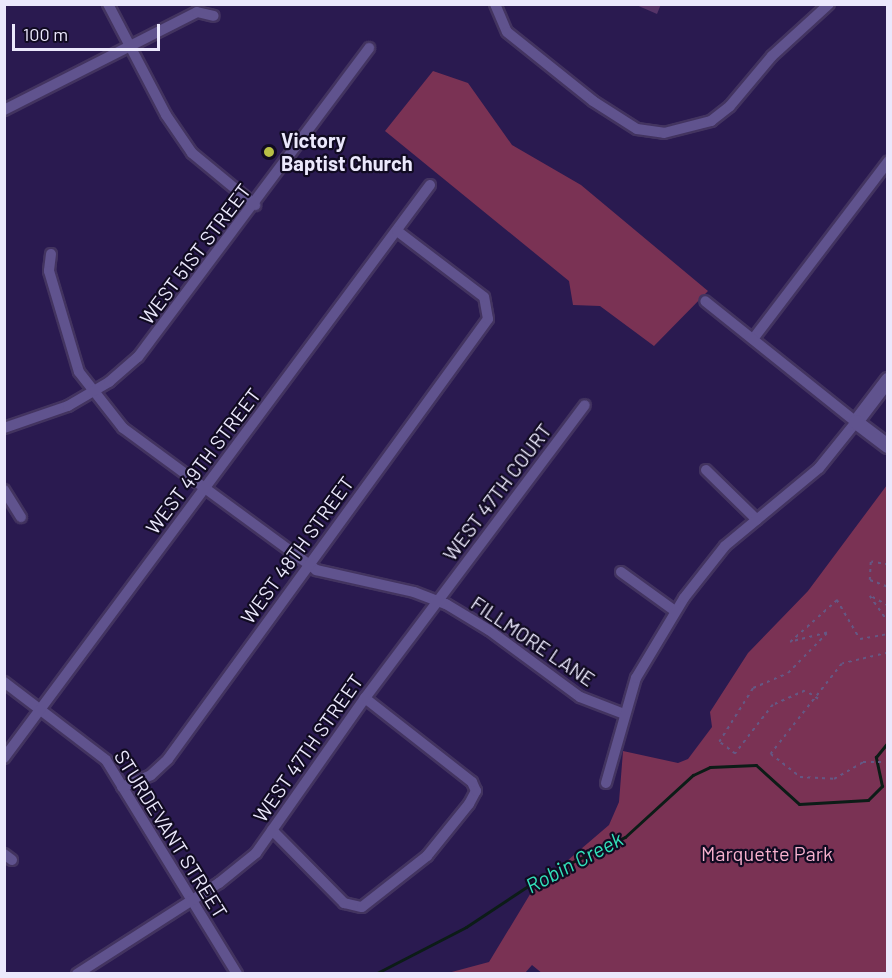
<!DOCTYPE html>
<style>
body{margin:0}
#map{position:relative;width:892px;height:978px;overflow:hidden;background:#2a1a50;font-family:Barlow,sans-serif}
div>[style]{position:absolute}
.green>*{inset:0;background:#7a3254}
.stream>*{height:3px;margin:-1.5px;padding:0 1.5px;transform-origin:1.5px;border-radius:1.5px;background:#0c1c17}
.building>*{inset:0;background:#563468}
.path>*{height:1.5px;margin-top:-0.75px;transform-origin:0;background:repeating-linear-gradient(90deg,#645884 0 3px,transparent 0 7.5px)}
.roads{filter:drop-shadow(2px 0 #433460) drop-shadow(-2px 0 #433460) drop-shadow(0 2px #433460) drop-shadow(0 -2px #433460)}
.minor>*{height:10px;margin:-5px;padding:0 5px;transform-origin:5px;border-radius:5px;background:#60538e}
.tertiary>*{height:14px;margin:-7px;padding:0 7px;transform-origin:7px;border-radius:7px;background:#60538e}
.dots>*{width:16px;height:16px;translate:-50% -50%;box-sizing:border-box;border:3px solid #110b22;border-radius:50%}
span{translate:-50% -50%;white-space:nowrap;text-align:center;line-height:1.15;-webkit-text-stroke:4.5px #110b22;paint-order:stroke}
.poi-label{font-size:20px;color:#ebe8fc;font-weight:700}
.left{translate:0 -50%;text-align:left}
.street-label{font-size:20px;color:#ebe8fc}
.park-label{font-size:20px;color:#f7b1ce}
.water-label{font-size:21px;color:#32e2ba;font-style:italic}
.frame{position:absolute;inset:0;border:6px solid #ebe8fc;pointer-events:none}
.scale{position:absolute;left:12px;top:24px;width:148px;height:27px;box-sizing:border-box;border:3px solid #ebe8fc;border-top:0;padding-left:8px;font-size:18px;line-height:21px;white-space:nowrap;color:#ebe8fc;-webkit-text-stroke:4px #110b22;paint-order:stroke}
</style>
<div id="map">
<div class="green">
<i style="clip-path:polygon(433px 71px,468px 83px,512px 145px,581px 185px,708px 291px,654px 346px,600px 306px,573px 305px,569px 281px,385px 131px)"></i>
<i style="clip-path:polygon(887px 485px,887px 973px,543px 974px,532px 965px,525px 973px,448px 973px,489px 962px,532px 891px,609px 825px,619px 802px,623px 751px,678px 763px,688px 759px,712px 727px,710px 712px,748px 653px,808px 591px)"></i>
</div>
<div class="stream">
<i style="left:375px;top:974px;width:102px;rotate:-27.3deg"></i>
<i style="left:466px;top:927px;width:92px;rotate:-33.5deg"></i>
<i style="left:543px;top:876px;width:91px;rotate:-25.4deg"></i>
<i style="left:625px;top:837px;width:92px;rotate:-42.4deg"></i>
<i style="left:693px;top:775px;width:19px;rotate:-25deg"></i>
<i style="left:710px;top:767px;width:46px;rotate:-2.5deg"></i>
<i style="left:756px;top:765px;width:58px;rotate:42.2deg"></i>
<i style="left:799px;top:804px;width:69px;rotate:-3.3deg"></i>
<i style="left:868px;top:800px;width:20px;rotate:-45deg"></i>
<i style="left:882px;top:786px;width:30px;rotate:-102deg"></i>
<i style="left:876px;top:757px;width:19px;rotate:-51deg"></i>
</div>
<div class="building">
<i style="clip-path:polygon(634px 4px,661px 4px,657px 14px)"></i>
</div>
<div class="path">
<i style="left:888px;top:565px;width:17px;rotate:-170deg"></i>
<i style="left:871px;top:562px;width:18px;rotate:93deg"></i>
<i style="left:870px;top:580px;width:19px;rotate:21deg"></i>
<i style="left:888px;top:606px;width:21px;rotate:-151deg"></i>
<i style="left:870px;top:596px;width:32px;rotate:55deg"></i>
<i style="left:888px;top:653px;width:47px;rotate:166.6deg"></i>
<i style="left:842px;top:664px;width:115px;rotate:128.3deg"></i>
<i style="left:771px;top:754px;width:37px;rotate:38deg"></i>
<i style="left:800px;top:777px;width:34px;rotate:3deg"></i>
<i style="left:834px;top:779px;width:34px;rotate:-30deg"></i>
<i style="left:863px;top:762px;width:25px"></i>
<i style="left:818px;top:699px;width:15px;rotate:-148deg"></i>
<i style="left:805px;top:691px;width:35px;rotate:156deg"></i>
<i style="left:773px;top:705px;width:62px;rotate:127.8deg"></i>
<i style="left:735px;top:754px;width:20px;rotate:-143deg"></i>
<i style="left:719px;top:742px;width:64px;rotate:-57.8deg"></i>
<i style="left:753px;top:688px;width:38px;rotate:-23deg"></i>
<i style="left:788px;top:673px;width:56px;rotate:-45.7deg"></i>
<i style="left:827px;top:633px;width:38px;rotate:166deg"></i>
<i style="left:790px;top:642px;width:63px;rotate:-41.8deg"></i>
<i style="left:837px;top:600px;width:45px;rotate:59.5deg"></i>
<i style="left:860px;top:639px;width:28px;rotate:-10deg"></i>
</div>
<div class="roads">
<div class="minor">
<i style="left:108px;top:4px;width:125px;rotate:62.4deg"></i>
<i style="left:166px;top:115px;width:46px;rotate:55.6deg"></i>
<i style="left:192px;top:153px;width:82px;rotate:39.5deg"></i>
<i style="left:495px;top:4px;width:30px;rotate:67deg"></i>
<i style="left:507px;top:32px;width:110px;rotate:38.7deg"></i>
<i style="left:593px;top:101px;width:52px;rotate:32.5deg"></i>
<i style="left:637px;top:129px;width:27px;rotate:8deg"></i>
<i style="left:664px;top:133px;width:49px;rotate:-14.3deg"></i>
<i style="left:711px;top:121px;width:24px;rotate:-38deg"></i>
<i style="left:730px;top:106px;width:65px;rotate:-50deg"></i>
<i style="left:772px;top:56px;width:77px;rotate:-42.4deg"></i>
<i style="left:4px;top:110px;width:216px;rotate:-26.9deg"></i>
<i style="left:197px;top:12px;width:17px;rotate:13deg"></i>
<i style="left:51px;top:254px;width:17px;rotate:97deg"></i>
<i style="left:49px;top:271px;width:105px;rotate:73.5deg"></i>
<i style="left:79px;top:372px;width:71px;rotate:51.8deg"></i>
<i style="left:123px;top:428px;width:240px;rotate:36.3deg"></i>
<i style="left:316px;top:570px;width:100px;rotate:12.7deg"></i>
<i style="left:414px;top:592px;width:34px;rotate:21deg"></i>
<i style="left:446px;top:604px;width:50px;rotate:31.2deg"></i>
<i style="left:489px;top:630px;width:113px;rotate:36.4deg"></i>
<i style="left:580px;top:697px;width:47px;rotate:21.1deg"></i>
<i style="left:753px;top:339px;width:223px;rotate:-52.7deg"></i>
<i style="left:4px;top:428px;width:68px;rotate:-19deg"></i>
<i style="left:68px;top:406px;width:48px;rotate:-30.3deg"></i>
<i style="left:109px;top:382px;width:38px;rotate:-41deg"></i>
<i style="left:138px;top:357px;width:386px;rotate:-53.2deg"></i>
<i style="left:706px;top:470px;width:71px;rotate:44.4deg"></i>
<i style="left:4px;top:490px;width:32px;rotate:58deg"></i>
<i style="left:621px;top:572px;width:67px;rotate:35.8deg"></i>
<i style="left:4px;top:682px;width:128px;rotate:37.4deg"></i>
<i style="left:106px;top:760px;width:251px;rotate:58.5deg"></i>
<i style="left:4px;top:758px;width:714px;rotate:-53.37deg"></i>
<i style="left:606px;top:783px;width:109px;rotate:-74.1deg"></i>
<i style="left:636px;top:678px;width:93px;rotate:-59deg"></i>
<i style="left:684px;top:598px;width:66px;rotate:-51.7deg"></i>
<i style="left:725px;top:546px;width:122px;rotate:-39.7deg"></i>
<i style="left:819px;top:468px;width:59px;rotate:-51.2deg"></i>
<i style="left:856px;top:422px;width:193px;rotate:-141.3deg"></i>
<i style="left:122px;top:787px;width:31px;rotate:-22deg"></i>
<i style="left:151px;top:775px;width:23px;rotate:-43deg"></i>
<i style="left:168px;top:759px;width:544px;rotate:-53.97deg"></i>
<i style="left:488px;top:319px;width:22px;rotate:-100deg"></i>
<i style="left:484px;top:297px;width:109px;rotate:-142.8deg"></i>
<i style="left:272px;top:830px;width:103px;rotate:45.4deg"></i>
<i style="left:344px;top:903px;width:18px;rotate:13deg"></i>
<i style="left:362px;top:907px;width:83px;rotate:-38.1deg"></i>
<i style="left:427px;top:856px;width:67px;rotate:-51.1deg"></i>
<i style="left:469px;top:804px;width:15px;rotate:-62deg"></i>
<i style="left:476px;top:791px;width:10px;rotate:-114deg"></i>
<i style="left:472px;top:782px;width:136px;rotate:-141.9deg"></i>
<i style="left:4px;top:854px;width:10px;rotate:37deg"></i>
<i style="left:77px;top:974px;width:169px;rotate:-32.7deg"></i>
<i style="left:219px;top:883px;width:48px;rotate:-39deg"></i>
<i style="left:256px;top:853px;width:189px;rotate:-54.9deg"></i>
<i style="left:365px;top:698px;width:366px;rotate:-53.1deg"></i>
</div>
<div class="tertiary">
<i style="left:888px;top:380px;width:53px;rotate:127.3deg"></i>
<i style="left:856px;top:422px;width:40px;rotate:37deg"></i>
</div>
</div>
<div class="dots">
<i style="left:269px;top:152px;background:#b9c046"></i>
</div>
<div class="poi-label">
<span class="left" style="left:281px;top:152px">Victory<br>Baptist Church</span>
</div>
<div class="street-label">
<span style="left:195px;top:254px;rotate:-53deg">WEST 51ST STREET</span>
<span style="left:203px;top:461px;rotate:-53deg">WEST 49TH STREET</span>
<span style="left:497px;top:492px;rotate:-53deg">WEST 47TH COURT</span>
<span style="left:297px;top:550px;rotate:-54deg">WEST 48TH STREET</span>
<span style="left:533px;top:641px;rotate:34deg">FILLMORE LANE</span>
<span style="left:308px;top:748px;rotate:-55deg">WEST 47TH STREET</span>
<span style="left:171px;top:834px;rotate:58deg">STURDEVANT STREET</span>
</div>
<div class="park-label">
<span style="left:767px;top:853px">Marquette Park</span>
</div>
<div class="water-label">
<span style="left:574px;top:862px;rotate:-28deg">Robin Creek</span>
</div>
<div class="frame"></div>
<div class="scale">100 m</div>
</div>
